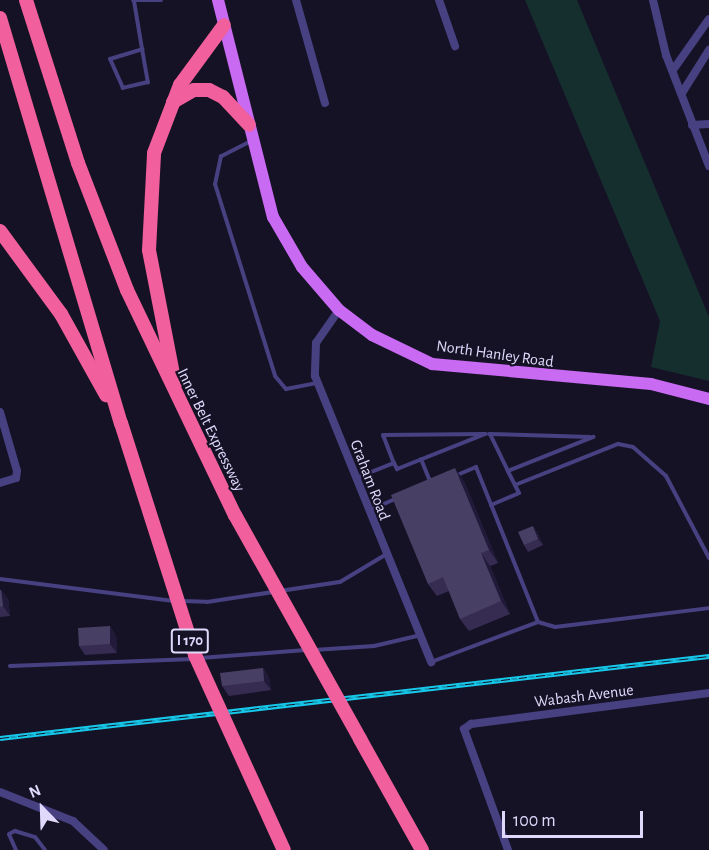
<!DOCTYPE html>
<style>
body{margin:0}
#map{position:relative;width:709px;height:850px;overflow:hidden;background:#161226;font-family:"Alegreya Sans",sans-serif}
div>[style]{position:absolute}
.green>*{inset:0;background:#152f2f}
.service>*{height:4px;margin:-2px;padding:0 2px;transform-origin:2px;border-radius:2px;background:#474181}
.minor>*{height:8px;margin:-4px;padding:0 4px;transform-origin:4px;border-radius:4px;background:#474181}
.primary>*{height:12px;margin:-6px;padding:0 6px;transform-origin:6px;border-radius:6px;background:#c86af2}
.motorway>*{height:14px;margin:-7px;padding:0 7px;transform-origin:7px;border-radius:7px;background:#f15f9c}
.rail>*{height:5px;margin-top:-2.5px;transform-origin:0;background:repeating-linear-gradient(90deg,#161226 0 9px,#16c9eb 0 18px);box-sizing:border-box;border-block:2px solid #16c9eb}
.motorway-bridge>*{height:14px;margin:-7px;padding:0 7px;transform-origin:7px;border-radius:7px;background:#f15f9c}
.wall>*{inset:0;background:#362c52}
.shaded-wall>*{inset:0;background:#211a39}
.building>*{inset:0;background:#483f64}
span{translate:-50% -50%;white-space:nowrap;text-align:center;line-height:1.15;-webkit-text-stroke:4.5px #161226;paint-order:stroke}
.shield-label span{padding:2px 4px;background:#161226;border:2px solid;border-radius:4px;-webkit-text-stroke-width:0}
.shield-label{font-size:15px;color:#e0d9fc;font-weight:700}
.street-label{font-size:16px;color:#e0d9fc}
.north{position:absolute;left:12px;top:778px;width:60px;height:60px;-webkit-text-stroke:4px #161226;paint-order:stroke;rotate:337deg;font-size:16px;font-weight:700;line-height:24px;text-align:center;color:#e0d9fc}
.north::after{content:'';display:block;margin:auto;width:21px;height:27px;background:#e0d9fc;clip-path:polygon(50% 0,100% 100%,50% 72%,0 100%)}
.scale{position:absolute;left:502px;top:811px;width:141px;height:27px;box-sizing:border-box;border:3px solid #e0d9fc;border-top:0;padding-left:8px;font-size:18px;line-height:21px;white-space:nowrap;color:#e0d9fc;-webkit-text-stroke:4px #161226;paint-order:stroke}
</style>
<div id="map">
<div class="green">
<i style="clip-path:polygon(525px 0,577px 0,709px 317px,709px 381px,651px 367px,660px 321px)"></i>
</div>
<div class="service">
<i style="left:133px;top:0;width:28px"></i>
<i style="left:134px;top:1px;width:49px;rotate:80.5deg"></i>
<i style="left:142px;top:49px;width:34px;rotate:80deg"></i>
<i style="left:148px;top:82px;width:26px;rotate:167deg"></i>
<i style="left:123px;top:88px;width:32px;rotate:-114deg"></i>
<i style="left:110px;top:59px;width:34px;rotate:-17deg"></i>
<i style="left:251px;top:141px;width:34px;rotate:153deg"></i>
<i style="left:221px;top:156px;width:29px;rotate:102deg"></i>
<i style="left:215px;top:184px;width:201px;rotate:72.6deg"></i>
<i style="left:275px;top:376px;width:17px;rotate:50deg"></i>
<i style="left:286px;top:389px;width:32px;rotate:-11deg"></i>
<i style="left:489px;top:434px;width:101px;rotate:1.7deg"></i>
<i style="left:490px;top:434px;width:41px;rotate:64.1deg"></i>
<i style="left:508px;top:471px;width:92px;rotate:-21.8deg"></i>
<i style="left:421px;top:459px;width:24px;rotate:68deg"></i>
<i style="left:356px;top:478px;width:41px;rotate:-21.5deg"></i>
<i style="left:394px;top:463px;width:7px;rotate:63deg"></i>
<i style="left:397px;top:469px;width:95px;rotate:-21.7deg"></i>
<i style="left:485px;top:434px;width:102px;rotate:179.4deg"></i>
<i style="left:383px;top:435px;width:30px;rotate:69deg"></i>
<i style="left:515px;top:485px;width:111px;rotate:-21.7deg"></i>
<i style="left:618px;top:444px;width:15px;rotate:11deg"></i>
<i style="left:633px;top:447px;width:44px;rotate:41.3deg"></i>
<i style="left:666px;top:476px;width:93px;rotate:62.3deg"></i>
<i style="left:491px;top:505px;width:30px;rotate:-23deg"></i>
<i style="left:519px;top:493px;width:25px;rotate:-117deg"></i>
<i style="left:368px;top:511px;width:32px;rotate:-24deg"></i>
<i style="left:0;top:579px;width:175px;rotate:7.2deg"></i>
<i style="left:182px;top:601px;width:25px;rotate:2deg"></i>
<i style="left:207px;top:602px;width:134px;rotate:-8.6deg"></i>
<i style="left:340px;top:582px;width:52px;rotate:-31deg"></i>
<i style="left:538px;top:622px;width:18px;rotate:16deg"></i>
<i style="left:555px;top:627px;width:155px;rotate:-7deg"></i>
<i style="left:314px;top:650px;width:60px;rotate:-3.8deg"></i>
<i style="left:374px;top:646px;width:44px;rotate:-13.1deg"></i>
<i style="left:200px;top:658px;width:106px;rotate:-4.3deg"></i>
<i style="left:431px;top:662px;width:114px;rotate:-20.5deg"></i>
<i style="left:538px;top:622px;width:167px;rotate:-111.8deg"></i>
<i style="left:476px;top:467px;width:23px;rotate:157deg"></i>
<i style="left:10px;top:666px;width:183px;rotate:-2.2deg"></i>
<i style="left:16px;top:850px;width:17px;rotate:-114deg"></i>
<i style="left:9px;top:834px;width:7px;rotate:-27deg"></i>
<i style="left:15px;top:831px;width:21px;rotate:17deg"></i>
<i style="left:35px;top:837px;width:16px;rotate:52deg"></i>
</div>
<div class="minor">
<i style="left:296px;top:0;width:107px;rotate:74.3deg"></i>
<i style="left:439px;top:0;width:49px;rotate:70.8deg"></i>
<i style="left:653px;top:0;width:57px;rotate:76.7deg"></i>
<i style="left:666px;top:55px;width:119px;rotate:68.8deg"></i>
<i style="left:673px;top:70px;width:62px;rotate:-54.8deg"></i>
<i style="left:682px;top:93px;width:51px;rotate:-57.9deg"></i>
<i style="left:692px;top:125px;width:17px;rotate:-3deg"></i>
<i style="left:339px;top:310px;width:40px;rotate:124.9deg"></i>
<i style="left:316px;top:343px;width:33px;rotate:92deg"></i>
<i style="left:315px;top:376px;width:309px;rotate:67.9deg"></i>
<i style="left:0;top:412px;width:61px;rotate:73.9deg"></i>
<i style="left:17px;top:471px;width:7px;rotate:98deg"></i>
<i style="left:16px;top:478px;width:17px;rotate:163deg"></i>
<i style="left:0;top:792px;width:79px;rotate:21.7deg"></i>
<i style="left:73px;top:821px;width:42px;rotate:43.1deg"></i>
<i style="left:508px;top:850px;width:129px;rotate:-110deg"></i>
<i style="left:464px;top:729px;width:9px;rotate:-36deg"></i>
<i style="left:471px;top:724px;width:240px;rotate:-7.4deg"></i>
</div>
<div class="primary">
<i style="left:218px;top:0;width:224px;rotate:75.8deg"></i>
<i style="left:273px;top:217px;width:58px;rotate:59.9deg"></i>
<i style="left:302px;top:267px;width:57px;rotate:49.3deg"></i>
<i style="left:339px;top:310px;width:41px;rotate:37.1deg"></i>
<i style="left:372px;top:335px;width:67px;rotate:25.8deg"></i>
<i style="left:432px;top:364px;width:220px;rotate:5.2deg"></i>
<i style="left:651px;top:384px;width:60px;rotate:14.5deg"></i>
</div>
<div class="motorway">
<i style="left:26px;top:0;width:171px;rotate:72.3deg"></i>
<i style="left:78px;top:163px;width:136px;rotate:68.9deg"></i>
<i style="left:127px;top:290px;width:250px;rotate:64.4deg"></i>
<i style="left:0;top:18px;width:423px;rotate:73.4deg"></i>
<i style="left:173px;top:102px;width:24px;rotate:-30deg"></i>
<i style="left:194px;top:90px;width:15px"></i>
<i style="left:209px;top:90px;width:16px;rotate:27deg"></i>
<i style="left:223px;top:97px;width:38px;rotate:47deg"></i>
<i style="left:0;top:231px;width:103px;rotate:53.7deg"></i>
<i style="left:61px;top:314px;width:93px;rotate:60.9deg"></i>
<i style="left:175px;top:384px;width:136px;rotate:-101deg"></i>
<i style="left:149px;top:250px;width:97px;rotate:-87deg"></i>
<i style="left:154px;top:153px;width:73px;rotate:-69.1deg"></i>
<i style="left:180px;top:85px;width:74px;rotate:-53.7deg"></i>
<i style="left:360px;top:739px;width:127px;rotate:60.8deg"></i>
</div>
<div class="rail">
<i style="left:0;top:738px;width:714px;rotate:-6.6deg"></i>
</div>
<div class="motorway-bridge">
<i style="left:121px;top:423px;width:244px;rotate:72.3deg"></i>
<i style="left:195px;top:655px;width:214px;rotate:65.5deg"></i>
<i style="left:235px;top:515px;width:257px;rotate:60.8deg"></i>
</div>
<div class="wall">
<i style="clip-path:polygon(464px 481px,498px 563px,490px 566px,510px 614px,469px 631px,460px 619px,449px 591px,437px 596px,428px 584px)"></i>
<i style="clip-path:polygon(537px 532px,543px 545px,528px 552px,524px 545px)"></i>
<i style="clip-path:polygon(0 590px,1px 590px,8px 599px,10px 616px,0 617px)"></i>
<i style="clip-path:polygon(110px 626px,116px 636px,117px 653px,85px 655px,79px 646px)"></i>
<i style="clip-path:polygon(263px 668px,269px 677px,271px 690px,229px 696px,222px 686px)"></i>
</div>
<div class="shaded-wall">
<i style="clip-path:polygon(455px 468px,464px 481px,498px 563px,489px 550px)"></i>
<i style="clip-path:polygon(533px 526px,537px 532px,543px 545px,538px 539px)"></i>
<i style="clip-path:polygon(481px 553px,490px 566px,510px 614px,501px 601px)"></i>
<i style="clip-path:polygon(1px 590px,8px 599px,10px 616px,3px 606px)"></i>
<i style="clip-path:polygon(110px 626px,116px 636px,117px 653px,110px 644px)"></i>
<i style="clip-path:polygon(263px 668px,269px 677px,271px 690px,264px 681px)"></i>
</div>
<div class="building">
<i style="clip-path:polygon(455px 468px,489px 550px,481px 553px,501px 601px,460px 619px,443px 577px,428px 584px,391px 495px)"></i>
<i style="clip-path:polygon(533px 526px,538px 539px,524px 545px,518px 532px)"></i>
<i style="clip-path:polygon(0 590px,1px 590px,3px 606px,0 607px)"></i>
<i style="clip-path:polygon(110px 626px,110px 644px,79px 646px,78px 628px)"></i>
<i style="clip-path:polygon(263px 668px,264px 681px,222px 686px,220px 673px)"></i>
</div>
<div class="shield-label">
<span style="left:190px;top:641px">I 170</span>
</div>
<div class="street-label">
<span style="left:495px;top:354px;rotate:8deg">North Hanley Road</span>
<span style="left:211px;top:430px;rotate:64deg">Inner Belt Expressway</span>
<span style="left:370px;top:480px;rotate:69deg">Graham Road</span>
<span style="left:584px;top:696px;rotate:-7deg">Wabash Avenue</span>
</div>
<div class="north">N</div>
<div class="scale">100 m</div>
</div>
